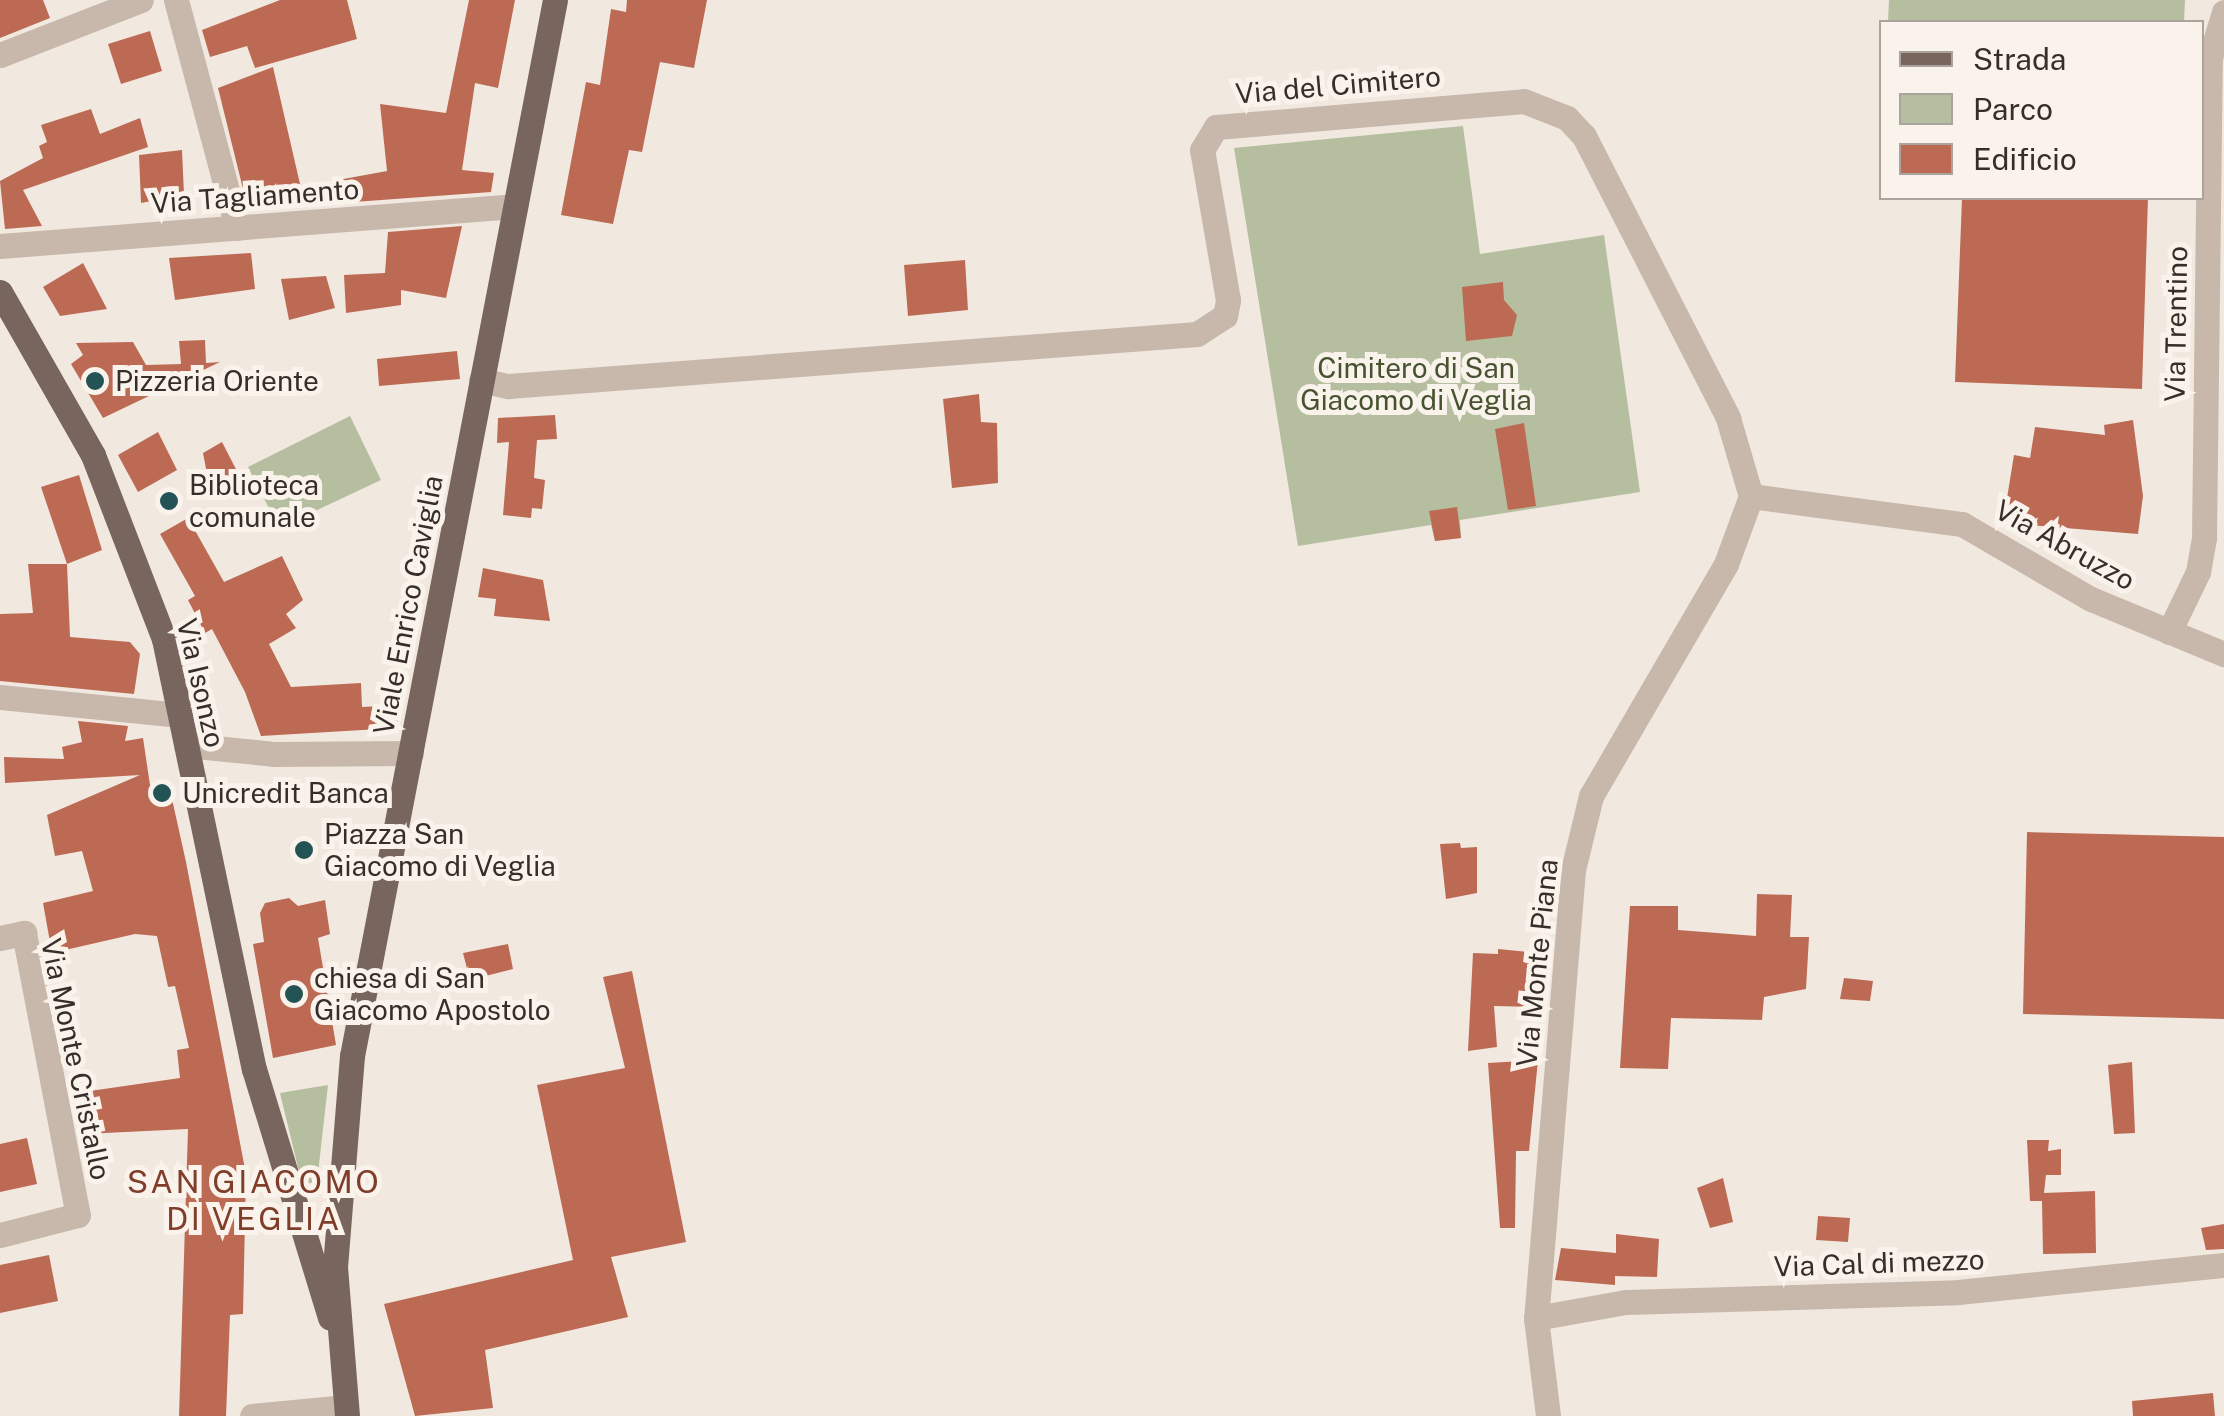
<!DOCTYPE html>
<style>
body{margin:0}
#map{position:relative;width:2224px;height:1416px;overflow:hidden;background:#f1e8e0;font-family:"Public Sans",sans-serif}
div>[style]{position:absolute}
.green>*{inset:0;background:#b5bfa0}
.building>*{inset:0;background:#bc6a53}
.minor>*{height:25px;margin:-12.5px;padding:0 12.5px;transform-origin:12.5px;border-radius:12.5px;background:#c8b8ac}
.major>*{height:25px;margin:-12.5px;padding:0 12.5px;transform-origin:12.5px;border-radius:12.5px;background:#78655d}
.dots>*{width:28px;height:28px;translate:-50% -50%;box-sizing:border-box;border:5px solid #f9f3ec;border-radius:50%}
span{translate:-50% -50%;white-space:nowrap;text-align:center;line-height:1.15;-webkit-text-stroke:10px #f9f3ec;paint-order:stroke}
.street-label{font-size:28px;color:#372e2a}
.park-label{font-size:28px;color:#475330}
.poi-label{font-size:28px;color:#372e2a}
.left{translate:0 -50%;text-align:left}
.quarter-label{font-size:32px;color:#7f3d2a;letter-spacing:2.5px}
.legend{position:absolute;left:1879px;top:20px;width:325px;height:180px;box-sizing:border-box;background:#f9f3ec;border:2px solid #aba49e;margin:0;padding:12px 18px;list-style:none;font-size:30px;color:#372e2a}
.legend li{display:flex;align-items:center;gap:20px;height:50px}
.legend b{width:50px;border:2px solid #aba49e}
</style>
<div id="map">
<div class="green">
<i style="clip-path:polygon(1889px 0,2185px 0,2184px 22px,1888px 22px)"></i>
<i style="clip-path:polygon(1463px 126px,1480px 254px,1604px 235px,1640px 492px,1460px 520px,1461px 538px,1435px 541px,1431px 525px,1298px 546px,1234px 148px)"></i>
<i style="clip-path:polygon(350px 416px,381px 480px,279px 528px,248px 467px)"></i>
<i style="clip-path:polygon(328px 1085px,317px 1182px,302px 1184px,280px 1093px)"></i>
</div>
<div class="building">
<i style="clip-path:polygon(0 0,43px 0,50px 18px,0 38px)"></i>
<i style="clip-path:polygon(280px 0,347px 0,357px 39px,255px 68px,247px 46px,210px 57px,202px 30px)"></i>
<i style="clip-path:polygon(469px 0,515px 0,498px 88px,475px 83px,462px 170px,494px 173px,491px 192px,340px 203px,338px 180px,387px 171px,380px 104px,446px 113px)"></i>
<i style="clip-path:polygon(627px 0,707px 0,694px 68px,660px 62px,642px 152px,629px 150px,613px 224px,561px 215px,586px 82px,600px 85px,611px 9px,626px 12px)"></i>
<i style="clip-path:polygon(150px 31px,162px 71px,121px 84px,108px 44px)"></i>
<i style="clip-path:polygon(273px 67px,300px 184px,246px 201px,218px 88px)"></i>
<i style="clip-path:polygon(91px 109px,100px 134px,140px 118px,148px 147px,23px 190px,42px 226px,5px 229px,0 181px,43px 158px,39px 146px,47px 142px,41px 125px)"></i>
<i style="clip-path:polygon(182px 150px,184px 195px,141px 203px,139px 155px)"></i>
<i style="clip-path:polygon(1962px 198px,2148px 198px,2142px 389px,1955px 382px)"></i>
<i style="clip-path:polygon(462px 226px,446px 298px,401px 290px,401px 305px,346px 313px,344px 275px,385px 273px,388px 232px)"></i>
<i style="clip-path:polygon(251px 253px,255px 289px,175px 300px,169px 258px)"></i>
<i style="clip-path:polygon(965px 260px,968px 310px,908px 316px,904px 265px)"></i>
<i style="clip-path:polygon(83px 263px,107px 309px,60px 316px,43px 287px)"></i>
<i style="clip-path:polygon(326px 276px,335px 308px,289px 320px,281px 279px)"></i>
<i style="clip-path:polygon(1503px 282px,1504px 300px,1517px 315px,1512px 336px,1466px 341px,1462px 287px)"></i>
<i style="clip-path:polygon(205px 340px,206px 363px,220px 362px,103px 418px,71px 364px,83px 355px,76px 343px,133px 342px,146px 365px,181px 364px,179px 341px)"></i>
<i style="clip-path:polygon(457px 351px,460px 379px,379px 386px,377px 359px)"></i>
<i style="clip-path:polygon(979px 394px,981px 422px,997px 423px,998px 483px,952px 488px,943px 399px)"></i>
<i style="clip-path:polygon(555px 415px,557px 439px,537px 440px,534px 478px,545px 480px,542px 509px,532px 508px,531px 518px,503px 515px,509px 442px,497px 443px,498px 418px)"></i>
<i style="clip-path:polygon(2133px 420px,2143px 496px,2138px 534px,2003px 523px,2014px 455px,2030px 458px,2035px 427px,2105px 435px,2104px 425px)"></i>
<i style="clip-path:polygon(1524px 423px,1536px 506px,1508px 510px,1495px 429px)"></i>
<i style="clip-path:polygon(158px 432px,177px 470px,138px 492px,118px 455px)"></i>
<i style="clip-path:polygon(222px 442px,239px 475px,212px 500px,203px 453px)"></i>
<i style="clip-path:polygon(79px 475px,102px 550px,67px 564px,41px 487px)"></i>
<i style="clip-path:polygon(1457px 507px,1461px 538px,1435px 541px,1429px 511px)"></i>
<i style="clip-path:polygon(188px 518px,224px 582px,282px 556px,303px 600px,286px 614px,296px 628px,269px 644px,291px 687px,361px 683px,362px 707px,402px 705px,396px 728px,261px 736px,245px 692px,212px 629px,205px 633px,188px 600px,195px 596px,160px 534px)"></i>
<i style="clip-path:polygon(28px 564px,67px 564px,70px 637px,130px 642px,140px 654px,134px 694px,0 681px,0 614px,33px 613px)"></i>
<i style="clip-path:polygon(483px 568px,543px 580px,550px 621px,494px 616px,496px 599px,478px 597px)"></i>
<i style="clip-path:polygon(78px 721px,128px 726px,125px 741px,143px 738px,150px 785px,168px 781px,186px 862px,246px 1174px,243px 1314px,230px 1315px,226px 1416px,179px 1416px,188px 1129px,84px 1134px,76px 1093px,180px 1078px,177px 1050px,189px 1048px,175px 986px,168px 987px,157px 936px,135px 934px,52px 953px,43px 903px,93px 891px,82px 851px,55px 856px,47px 815px,140px 775px,5px 783px,4px 757px,64px 759px,62px 747px,82px 742px)"></i>
<i style="clip-path:polygon(2027px 832px,2224px 837px,2224px 1019px,2023px 1014px)"></i>
<i style="clip-path:polygon(1460px 843px,1461px 848px,1477px 847px,1477px 893px,1446px 899px,1440px 844px)"></i>
<i style="clip-path:polygon(1757px 894px,1792px 895px,1790px 937px,1809px 937px,1806px 989px,1764px 997px,1762px 1020px,1671px 1018px,1668px 1069px,1620px 1068px,1630px 906px,1678px 906px,1678px 930px,1756px 936px)"></i>
<i style="clip-path:polygon(289px 898px,298px 906px,325px 900px,330px 934px,318px 938px,336px 1045px,273px 1058px,253px 944px,264px 942px,260px 913px,265px 903px)"></i>
<i style="clip-path:polygon(508px 944px,513px 969px,470px 980px,463px 953px)"></i>
<i style="clip-path:polygon(1498px 949px,1537px 953px,1534px 1007px,1494px 1006px,1497px 1047px,1468px 1051px,1473px 953px,1498px 954px)"></i>
<i style="clip-path:polygon(632px 971px,686px 1242px,611px 1257px,628px 1317px,485px 1350px,493px 1408px,415px 1416px,384px 1304px,573px 1260px,537px 1085px,625px 1068px,603px 977px)"></i>
<i style="clip-path:polygon(1844px 978px,1873px 981px,1870px 1001px,1840px 999px)"></i>
<i style="clip-path:polygon(1538px 1060px,1529px 1151px,1516px 1151px,1515px 1228px,1500px 1228px,1488px 1063px)"></i>
<i style="clip-path:polygon(2132px 1062px,2135px 1133px,2114px 1134px,2108px 1065px)"></i>
<i style="clip-path:polygon(27px 1138px,37px 1184px,0 1192px,0 1144px)"></i>
<i style="clip-path:polygon(2027px 1140px,2049px 1140px,2048px 1151px,2061px 1149px,2061px 1175px,2046px 1175px,2044px 1193px,2095px 1191px,2096px 1253px,2043px 1254px,2042px 1201px,2030px 1201px)"></i>
<i style="clip-path:polygon(1723px 1178px,1733px 1222px,1710px 1228px,1697px 1188px)"></i>
<i style="clip-path:polygon(1818px 1216px,1850px 1218px,1848px 1242px,1816px 1240px)"></i>
<i style="clip-path:polygon(2224px 1224px,2224px 1249px,2206px 1250px,2201px 1228px)"></i>
<i style="clip-path:polygon(1616px 1234px,1659px 1239px,1657px 1277px,1615px 1276px,1615px 1285px,1555px 1280px,1561px 1248px,1616px 1253px)"></i>
<i style="clip-path:polygon(49px 1255px,58px 1301px,0 1313px,0 1265px)"></i>
<i style="clip-path:polygon(2213px 1393px,2215px 1416px,2133px 1416px,2132px 1401px)"></i>
</div>
<div class="minor">
<i style="left:176px;top:0;width:236px;rotate:75deg"></i>
<i style="left:0;top:55px;width:151px;rotate:-21.3deg"></i>
<i style="left:0;top:246px;width:517px;rotate:-4.44deg"></i>
<i style="left:481px;top:380px;width:28px;rotate:13deg"></i>
<i style="left:508px;top:386px;width:691px;rotate:-4.32deg"></i>
<i style="left:1197px;top:334px;width:33px;rotate:-33deg"></i>
<i style="left:1225px;top:316px;width:16px;rotate:-79deg"></i>
<i style="left:1228px;top:300px;width:152px;rotate:-99.8deg"></i>
<i style="left:1202px;top:150px;width:27px;rotate:-59deg"></i>
<i style="left:1216px;top:127px;width:309px;rotate:-4.8deg"></i>
<i style="left:1524px;top:101px;width:46px;rotate:21.6deg"></i>
<i style="left:1567px;top:118px;width:25px;rotate:47deg"></i>
<i style="left:1584px;top:136px;width:317px;rotate:62.9deg"></i>
<i style="left:1728px;top:418px;width:81px;rotate:73.6deg"></i>
<i style="left:1751px;top:496px;width:72px;rotate:110.2deg"></i>
<i style="left:1726px;top:564px;width:268px;rotate:120.2deg"></i>
<i style="left:1591px;top:796px;width:76px;rotate:103.7deg"></i>
<i style="left:1573px;top:870px;width:450px;rotate:94.7deg"></i>
<i style="left:1536px;top:1318px;width:99px;rotate:83deg"></i>
<i style="left:1751px;top:496px;width:213px;rotate:7.6deg"></i>
<i style="left:1962px;top:524px;width:149px;rotate:30.2deg"></i>
<i style="left:2091px;top:599px;width:144px;rotate:22.5deg"></i>
<i style="left:2169px;top:632px;width:67px;rotate:-64.2deg"></i>
<i style="left:2198px;top:572px;width:35px;rotate:-80deg"></i>
<i style="left:2204px;top:538px;width:480px;rotate:-89.3deg"></i>
<i style="left:2210px;top:58px;width:48px;rotate:-73.1deg"></i>
<i style="left:0;top:697px;width:181px;rotate:5.7deg"></i>
<i style="left:186px;top:745px;width:88px;rotate:5.8deg"></i>
<i style="left:274px;top:754px;width:137px;rotate:-0.4deg"></i>
<i style="left:0;top:938px;width:25px;rotate:-12deg"></i>
<i style="left:24px;top:933px;width:287px;rotate:79.2deg"></i>
<i style="left:78px;top:1215px;width:81px;rotate:165.6deg"></i>
<i style="left:1536px;top:1318px;width:91px;rotate:-10.1deg"></i>
<i style="left:1626px;top:1302px;width:332px;rotate:-1.7deg"></i>
<i style="left:1958px;top:1292px;width:267px;rotate:-5.8deg"></i>
<i style="left:252px;top:1416px;width:94px;rotate:-5.5deg"></i>
</div>
<div class="major">
<i style="left:0;top:292px;width:188px;rotate:60.3deg"></i>
<i style="left:93px;top:455px;width:197px;rotate:68.9deg"></i>
<i style="left:164px;top:639px;width:439px;rotate:78.2deg"></i>
<i style="left:254px;top:1069px;width:260px;rotate:73deg"></i>
<i style="left:347px;top:1416px;width:149px;rotate:-94.6deg"></i>
<i style="left:335px;top:1267px;width:212px;rotate:-85.4deg"></i>
<i style="left:352px;top:1056px;width:1075px;rotate:-79.12deg"></i>
</div>
<div class="dots">
<i style="left:95px;top:381px;background:#235355"></i>
<i style="left:169px;top:501px;background:#235355"></i>
<i style="left:162px;top:793px;background:#235355"></i>
<i style="left:304px;top:850px;background:#235355"></i>
<i style="left:294px;top:994px;background:#235355"></i>
</div>
<div class="street-label">
<span style="left:1338px;top:85px;rotate:-5deg">Via del Cimitero</span>
<span style="left:255px;top:196px;rotate:-4deg">Via Tagliamento</span>
<span style="left:2176px;top:324px;rotate:-89deg">Via Trentino</span>
<span style="left:2065px;top:545px;rotate:29deg">Via Abruzzo</span>
<span style="left:408px;top:605px;rotate:-79deg">Viale Enrico Caviglia</span>
<span style="left:201px;top:683px;rotate:77deg">Via Isonzo</span>
<span style="left:1537px;top:963px;rotate:-84deg">Via Monte Piana</span>
<span style="left:76px;top:1059px;rotate:78deg">Via Monte Cristallo</span>
<span style="left:1879px;top:1263px;rotate:-2deg">Via Cal di mezzo</span>
</div>
<div class="park-label">
<span style="left:1416px;top:384px">Cimitero di San<br>Giacomo di Veglia</span>
</div>
<div class="poi-label">
<span class="left" style="left:115px;top:381px">Pizzeria Oriente</span>
<span class="left" style="left:189px;top:501px">Biblioteca<br>comunale</span>
<span class="left" style="left:182px;top:793px">Unicredit Banca</span>
<span class="left" style="left:324px;top:850px">Piazza San<br>Giacomo di Veglia</span>
<span class="left" style="left:314px;top:994px">chiesa di San<br>Giacomo Apostolo</span>
</div>
<div class="quarter-label">
<span style="left:254px;top:1201px">SAN GIACOMO<br>DI VEGLIA</span>
</div>
<ul class="legend">
<li><b style="height:12px;background:#78655d"></b>Strada</li>
<li><b style="height:28px;background:#b5bfa0"></b>Parco</li>
<li><b style="height:28px;background:#bc6a53"></b>Edificio</li>
</ul>
</div>
